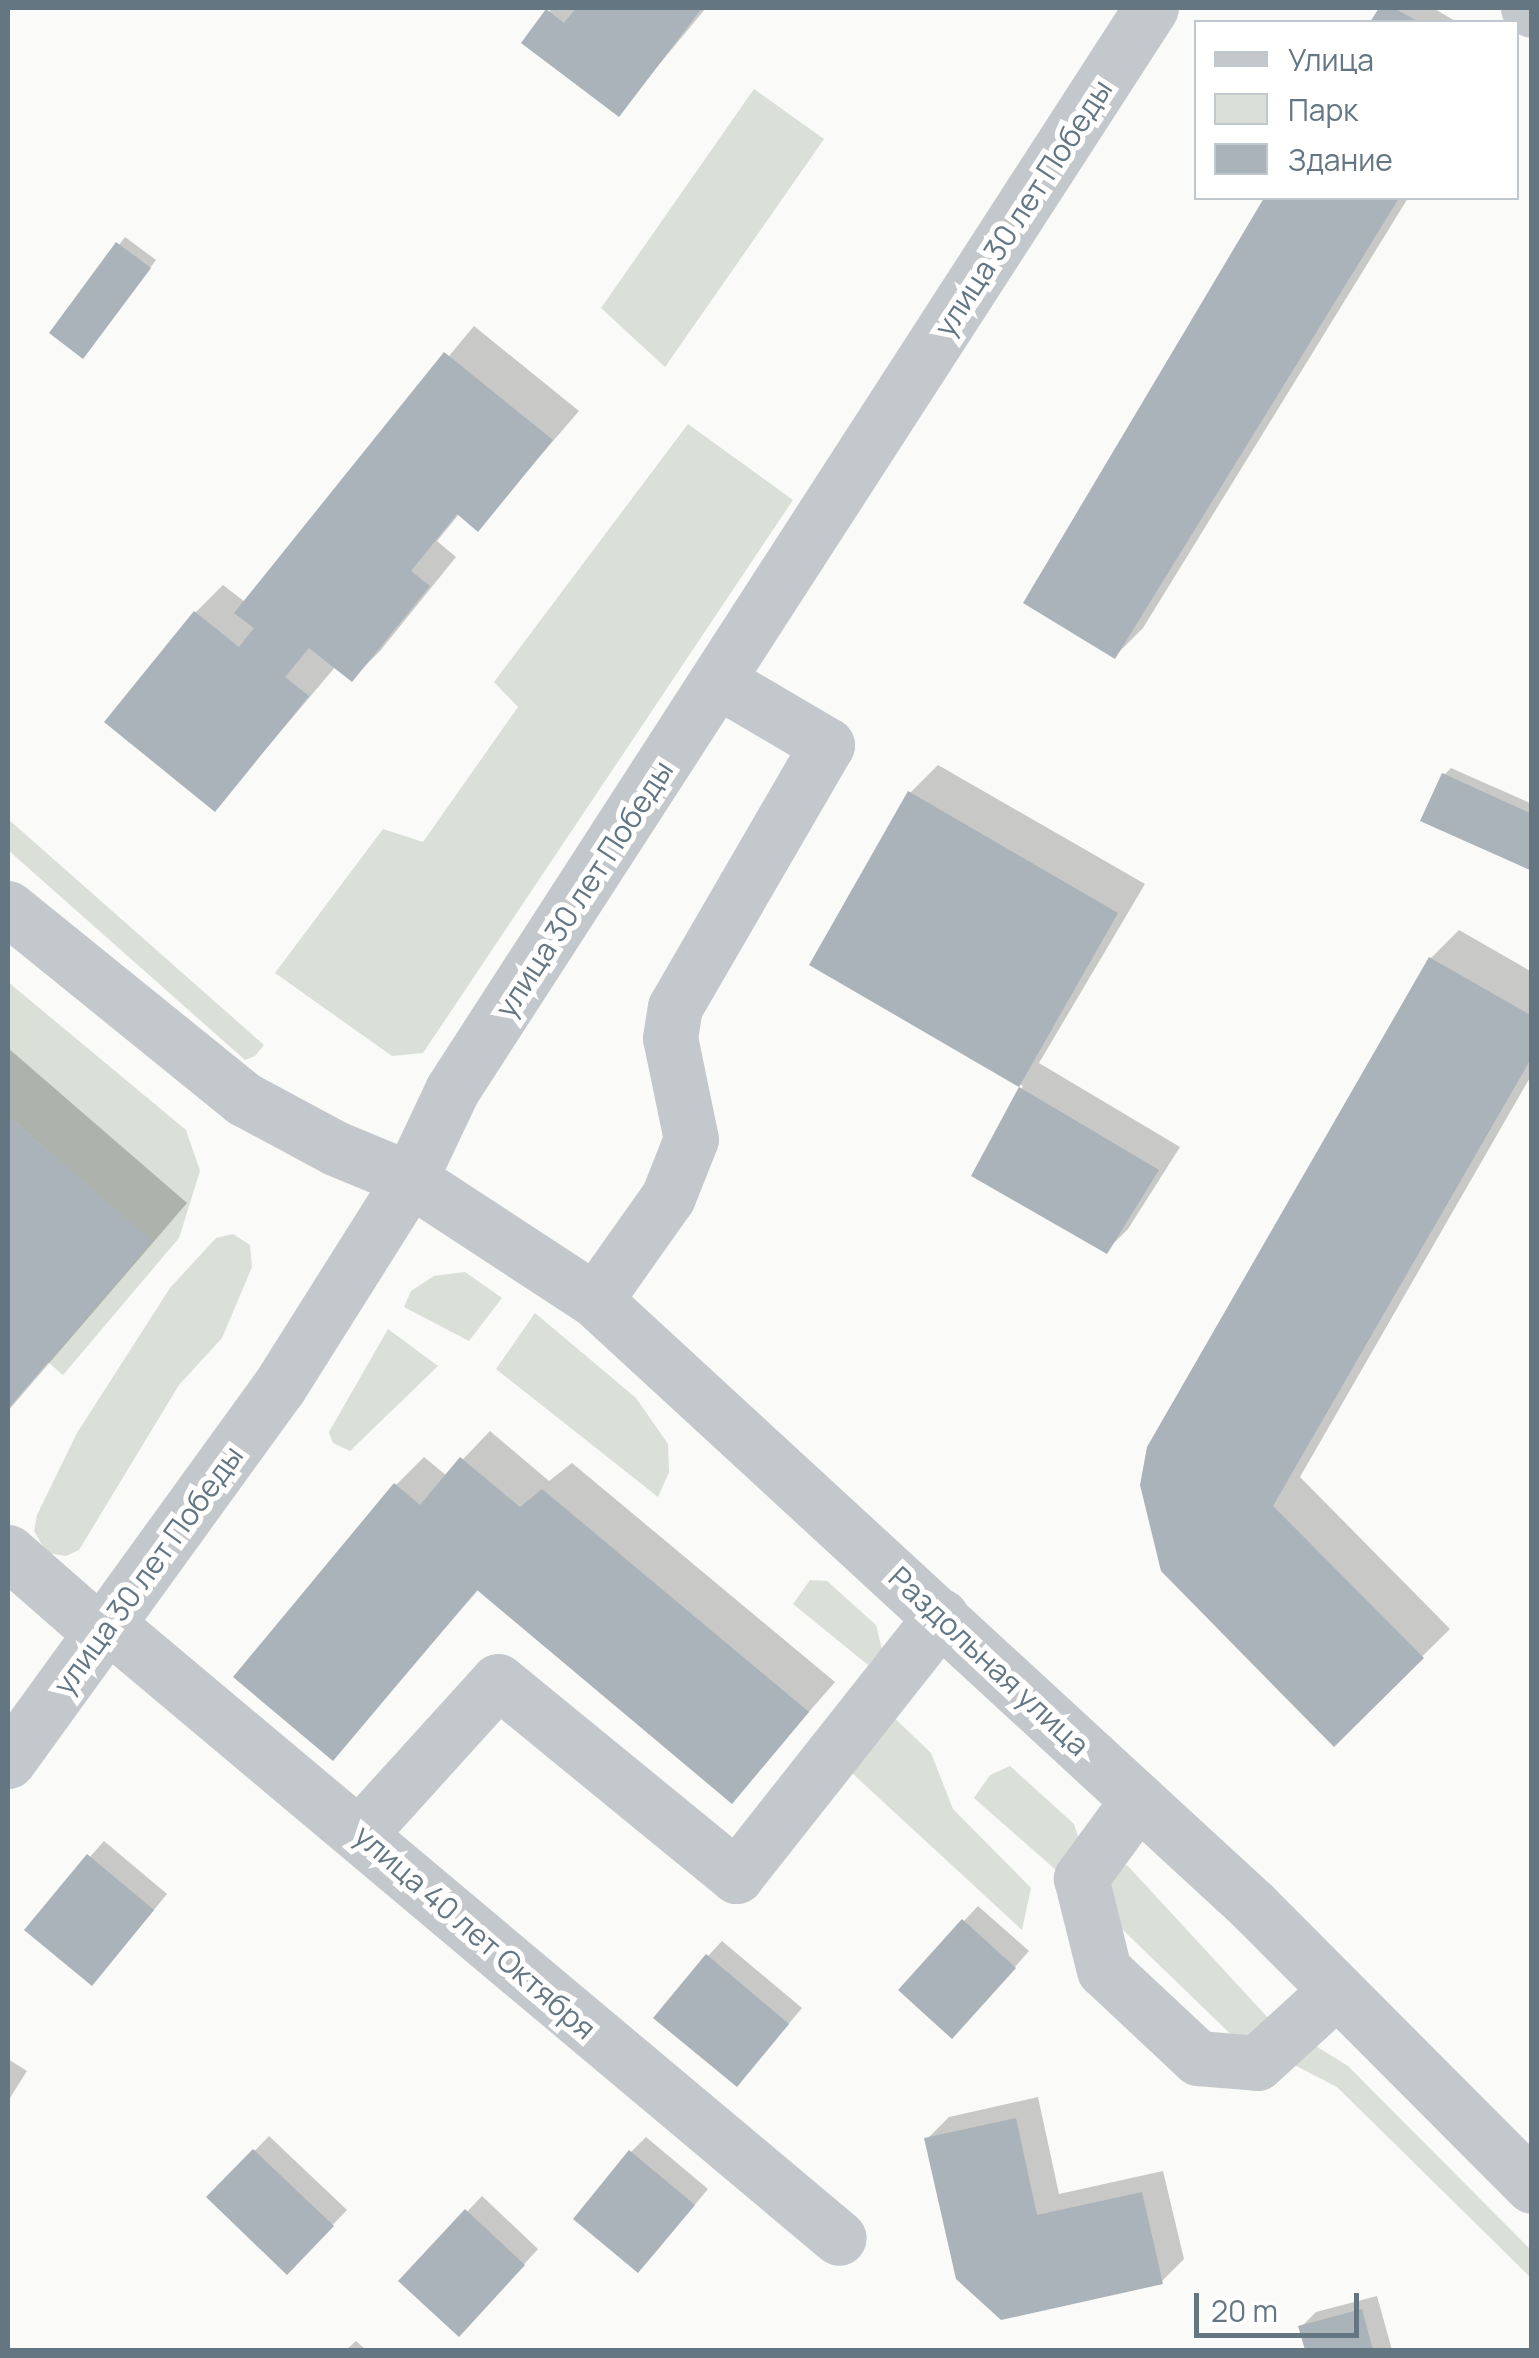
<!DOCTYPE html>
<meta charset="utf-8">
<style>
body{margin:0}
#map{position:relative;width:1539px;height:2358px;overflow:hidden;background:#fafaf8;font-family:Manrope,sans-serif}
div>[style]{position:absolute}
.green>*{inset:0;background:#dadfd7}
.shadow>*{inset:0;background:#0003}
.building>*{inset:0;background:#aab3b9}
.minor>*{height:55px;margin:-27.5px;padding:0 27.5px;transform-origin:27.5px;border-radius:27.5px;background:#c3c8cc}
span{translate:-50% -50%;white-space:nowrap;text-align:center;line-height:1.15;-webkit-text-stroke:10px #fff;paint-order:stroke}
.street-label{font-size:30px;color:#657683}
.frame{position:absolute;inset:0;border:10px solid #657683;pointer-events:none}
.legend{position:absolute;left:1194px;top:20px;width:325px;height:180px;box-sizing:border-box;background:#fff;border:2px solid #c1c8cd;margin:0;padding:12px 18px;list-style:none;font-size:30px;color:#657683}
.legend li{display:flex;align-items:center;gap:20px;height:50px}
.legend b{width:50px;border:2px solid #c1c8cd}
.scale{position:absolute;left:1194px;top:2293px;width:165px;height:45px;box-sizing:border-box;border:5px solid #657683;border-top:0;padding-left:12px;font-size:30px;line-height:35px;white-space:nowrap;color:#657683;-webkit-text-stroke:8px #fff;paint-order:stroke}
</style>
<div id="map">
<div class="green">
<i style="clip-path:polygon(754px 89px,824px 139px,665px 367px,601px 308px)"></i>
<i style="clip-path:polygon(688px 424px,793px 500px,423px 1053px,392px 1056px,275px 973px,383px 829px,423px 842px,518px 707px,494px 682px)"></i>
<i style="clip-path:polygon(8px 819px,264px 1045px,255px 1056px,245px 1060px,8px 850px)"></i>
<i style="clip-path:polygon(8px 982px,186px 1130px,200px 1171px,179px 1238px,63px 1375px,48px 1362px,151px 1241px,8px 1116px)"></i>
<i style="clip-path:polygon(233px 1234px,250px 1245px,252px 1267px,222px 1338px,179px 1385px,79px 1550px,66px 1556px,47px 1553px,34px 1531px,37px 1515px,77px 1433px,170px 1288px,216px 1238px)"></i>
<i style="clip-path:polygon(465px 1272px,502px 1298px,469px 1341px,404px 1307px,411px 1291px,434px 1276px)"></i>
<i style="clip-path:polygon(535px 1313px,636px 1398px,668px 1444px,669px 1472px,658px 1497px,496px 1369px)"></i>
<i style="clip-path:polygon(388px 1329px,438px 1366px,350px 1451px,333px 1443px,329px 1432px)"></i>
<i style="clip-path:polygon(810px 1580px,827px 1581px,876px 1625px,882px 1649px,868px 1665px,793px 1604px)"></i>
<i style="clip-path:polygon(885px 1709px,931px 1753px,953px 1809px,1031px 1888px,1022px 1930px,840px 1762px)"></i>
<i style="clip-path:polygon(1010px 1766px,1074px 1824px,1079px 1840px,1056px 1870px,974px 1798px,990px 1775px)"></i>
<i style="clip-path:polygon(1127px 1865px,1270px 2020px,1245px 2048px,1095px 1903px,1100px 1878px)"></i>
<i style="clip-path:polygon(1301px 2037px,1348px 2066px,1531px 2250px,1531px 2278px,1337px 2087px,1279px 2057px)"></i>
</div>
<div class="shadow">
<i style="clip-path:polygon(552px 8px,706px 8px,618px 114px,524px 42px)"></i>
<i style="clip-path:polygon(1382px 8px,1433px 8px,1457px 22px,1373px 22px)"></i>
<i style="clip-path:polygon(1267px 198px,1408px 198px,1143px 628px,1115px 656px,1026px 602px)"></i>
<i style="clip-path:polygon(125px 237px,156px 260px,90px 349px,53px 332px)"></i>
<i style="clip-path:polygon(474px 326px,579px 411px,478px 528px,460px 513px,437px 541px,456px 557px,380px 651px,352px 679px,336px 666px,215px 809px,195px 613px,223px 585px,245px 602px)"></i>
<i style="clip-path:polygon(938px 765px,1145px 884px,1039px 1063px,1180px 1147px,1128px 1229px,1106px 1251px,975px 1175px,1023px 1086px,812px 964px,910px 793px)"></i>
<i style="clip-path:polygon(1451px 768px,1532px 804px,1532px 868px,1444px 775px)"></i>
<i style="clip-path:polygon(1459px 930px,1532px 972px,1532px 1074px,1300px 1477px,1450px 1629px,1334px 1743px,1143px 1485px,1431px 958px)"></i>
<i style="clip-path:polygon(8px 1048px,187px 1203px,8px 1411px)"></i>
<i style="clip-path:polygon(490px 1431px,549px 1481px,572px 1463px,835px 1682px,732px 1800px,479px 1589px,333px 1758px,396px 1485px,424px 1457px,447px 1476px)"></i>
<i style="clip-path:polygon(104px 1841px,167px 1894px,106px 1968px,27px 1929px)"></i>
<i style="clip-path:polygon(978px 1906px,1029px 1951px,967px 2021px,964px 1921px)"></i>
<i style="clip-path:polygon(722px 1941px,802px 2008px,751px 2069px,708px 1956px)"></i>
<i style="clip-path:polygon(8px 2059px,27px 2071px,8px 2101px)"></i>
<i style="clip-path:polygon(1038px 2097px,1059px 2194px,1163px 2171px,1184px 2259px,1161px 2282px,1002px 2317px,927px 2139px,949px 2117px)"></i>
<i style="clip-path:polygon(269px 2136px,347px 2210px,287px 2272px,210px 2197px)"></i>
<i style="clip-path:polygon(646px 2137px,708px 2189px,653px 2255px,631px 2152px)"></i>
<i style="clip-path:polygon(482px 2196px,538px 2249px,474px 2319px,402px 2281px)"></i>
<i style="clip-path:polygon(1377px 2296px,1392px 2350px,1307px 2350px,1301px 2327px,1316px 2312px)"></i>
<i style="clip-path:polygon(356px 2341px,366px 2350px,346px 2350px)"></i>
</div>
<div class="building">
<i style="clip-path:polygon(576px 8px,702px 8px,619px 117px,521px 43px,546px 9px,564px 23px)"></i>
<i style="clip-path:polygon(1379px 8px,1394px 8px,1419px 22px,1370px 22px)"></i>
<i style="clip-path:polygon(1264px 198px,1399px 198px,1115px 659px,1023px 603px)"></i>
<i style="clip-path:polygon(116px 242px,151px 268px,83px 359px,49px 333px)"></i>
<i style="clip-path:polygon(444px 352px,553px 440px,478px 532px,457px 514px,411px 571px,430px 586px,352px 682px,309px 648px,285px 677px,309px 696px,215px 812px,104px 722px,194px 611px,239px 647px,254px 628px,234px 613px)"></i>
<i style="clip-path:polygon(1442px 773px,1532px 814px,1532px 871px,1420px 821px)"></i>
<i style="clip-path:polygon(908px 791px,1118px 913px,1019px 1087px,809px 965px)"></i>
<i style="clip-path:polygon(1429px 957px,1532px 1016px,1532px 1057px,1273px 1506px,1424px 1658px,1334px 1747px,1161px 1571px,1140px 1485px,1147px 1447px)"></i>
<i style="clip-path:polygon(1019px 1087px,1159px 1170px,1107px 1254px,971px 1176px)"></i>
<i style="clip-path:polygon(8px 1116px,152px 1241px,8px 1409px)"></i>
<i style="clip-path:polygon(460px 1457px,520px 1507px,542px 1489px,809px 1712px,732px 1804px,477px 1590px,333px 1761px,233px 1677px,394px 1483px,420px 1505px)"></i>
<i style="clip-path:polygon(87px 1854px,154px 1910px,92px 1986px,24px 1930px)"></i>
<i style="clip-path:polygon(962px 1919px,1016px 1968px,952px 2039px,898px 1990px)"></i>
<i style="clip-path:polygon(706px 1954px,789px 2024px,737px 2087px,653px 2018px)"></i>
<i style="clip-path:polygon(1016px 2118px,1037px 2215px,1142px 2192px,1163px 2284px,1001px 2320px,956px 2279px,924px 2138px)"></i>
<i style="clip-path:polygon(253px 2149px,334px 2226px,287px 2275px,206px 2197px)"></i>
<i style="clip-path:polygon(629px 2150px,695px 2205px,638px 2273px,573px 2219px)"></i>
<i style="clip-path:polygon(465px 2209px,525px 2265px,459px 2337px,398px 2281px)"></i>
<i style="clip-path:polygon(1362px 2309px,1373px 2350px,1305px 2350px,1298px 2326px)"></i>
</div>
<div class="minor">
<i style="left:1528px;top:8px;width:4px;rotate:27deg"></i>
<i style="left:8px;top:908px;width:304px;rotate:39deg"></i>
<i style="left:244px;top:1099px;width:103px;rotate:28.3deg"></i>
<i style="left:335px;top:1148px;width:81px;rotate:22.5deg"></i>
<i style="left:410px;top:1179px;width:221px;rotate:33.2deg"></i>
<i style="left:595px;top:1300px;width:895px;rotate:42.64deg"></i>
<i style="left:1253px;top:1906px;width:395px;rotate:45.1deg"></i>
<i style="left:595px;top:1300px;width:126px;rotate:-54.7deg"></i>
<i style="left:668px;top:1197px;width:62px;rotate:-68.4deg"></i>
<i style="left:691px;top:1139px;width:103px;rotate:-101.7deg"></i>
<i style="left:670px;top:1038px;width:31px;rotate:-81deg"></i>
<i style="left:675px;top:1007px;width:303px;rotate:-59.9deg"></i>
<i style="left:827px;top:745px;width:124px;rotate:-149.5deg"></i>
<i style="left:8px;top:1552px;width:128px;rotate:41.2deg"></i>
<i style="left:111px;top:1627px;width:950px;rotate:40.01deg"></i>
<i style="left:8px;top:1761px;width:462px;rotate:-54.1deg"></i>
<i style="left:279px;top:1387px;width:246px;rotate:-57.8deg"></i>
<i style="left:410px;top:1179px;width:98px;rotate:-64.7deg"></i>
<i style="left:452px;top:1090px;width:1288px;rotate:-57.14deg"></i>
<i style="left:1138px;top:1800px;width:97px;rotate:126.2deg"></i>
<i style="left:1081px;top:1878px;width:95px;rotate:76deg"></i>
<i style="left:1104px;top:1970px;width:129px;rotate:43.1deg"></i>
<i style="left:1198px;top:2058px;width:59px;rotate:4.8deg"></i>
<i style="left:1257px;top:2063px;width:108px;rotate:-42.4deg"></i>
<i style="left:360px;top:1833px;width:205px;rotate:-47.8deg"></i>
<i style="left:498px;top:1681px;width:308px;rotate:39.3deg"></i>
<i style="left:736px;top:1876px;width:331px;rotate:-51.7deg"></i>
</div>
<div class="street-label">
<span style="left:1023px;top:208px;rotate:-57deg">улица 30 лет Победы</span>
<span style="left:584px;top:889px;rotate:-57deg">улица 30 лет Победы</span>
<span style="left:148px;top:1570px;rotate:-54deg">улица 30 лет Победы</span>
<span style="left:989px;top:1661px;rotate:43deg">Раздольная улица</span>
<span style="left:475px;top:1932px;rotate:41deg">улица 40 лет Октября</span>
</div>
<div class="frame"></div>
<ul class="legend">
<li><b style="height:12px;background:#c3c8cc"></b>Улица</li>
<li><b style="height:28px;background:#dadfd7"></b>Парк</li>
<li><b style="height:28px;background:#aab3b9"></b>Здание</li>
</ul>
<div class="scale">20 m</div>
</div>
